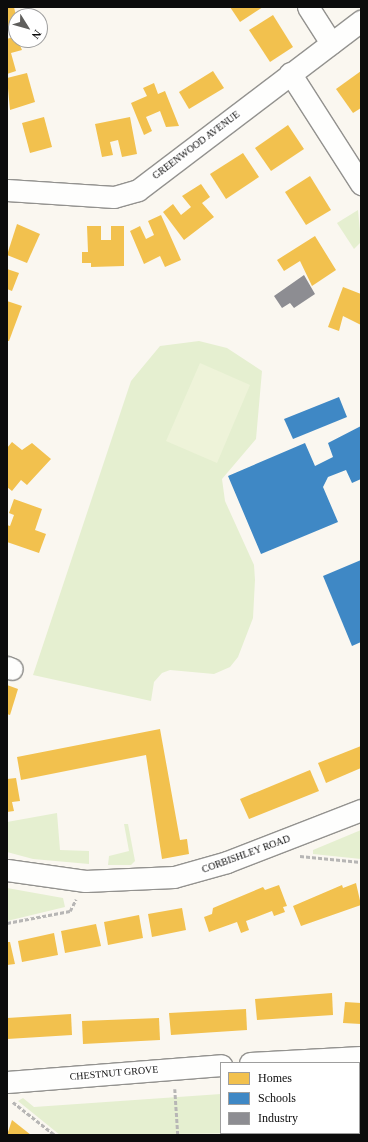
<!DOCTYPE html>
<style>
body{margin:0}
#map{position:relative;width:368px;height:1142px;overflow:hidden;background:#faf7f0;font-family:"Times New Roman",serif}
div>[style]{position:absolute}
.green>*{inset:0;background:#e5efd0}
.pitch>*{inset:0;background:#eef3d9}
.homes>*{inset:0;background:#f2c14e}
.schools>*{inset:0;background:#3f88c5}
.industry>*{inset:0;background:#8d8d92}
.path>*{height:2.5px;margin-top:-1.25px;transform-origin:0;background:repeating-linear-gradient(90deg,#b7b6b5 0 4px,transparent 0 6px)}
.roads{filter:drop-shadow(1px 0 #93928f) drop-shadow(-1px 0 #93928f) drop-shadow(0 1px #93928f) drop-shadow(0 -1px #93928f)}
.minor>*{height:21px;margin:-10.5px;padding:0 10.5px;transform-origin:10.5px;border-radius:10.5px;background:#fefefd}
span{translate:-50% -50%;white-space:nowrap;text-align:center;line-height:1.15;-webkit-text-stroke:4px #fff;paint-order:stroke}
.street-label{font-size:10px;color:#0c0c0c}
.frame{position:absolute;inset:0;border:8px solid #0c0c0c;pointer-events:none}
.legend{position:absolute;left:220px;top:1062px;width:140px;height:72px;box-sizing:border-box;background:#fff;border:1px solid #9e9e9e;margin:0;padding:5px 7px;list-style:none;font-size:12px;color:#0c0c0c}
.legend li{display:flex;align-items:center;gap:8px;height:20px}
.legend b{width:20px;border:1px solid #9e9e9e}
.north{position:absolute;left:8px;top:8px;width:40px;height:40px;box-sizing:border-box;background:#fff;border:1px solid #9e9e9e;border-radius:50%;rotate:127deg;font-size:11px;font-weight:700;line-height:16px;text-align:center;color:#0c0c0c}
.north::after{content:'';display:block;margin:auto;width:14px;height:18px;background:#5f5e5c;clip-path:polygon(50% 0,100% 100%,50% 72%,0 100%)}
</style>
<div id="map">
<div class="green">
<i style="clip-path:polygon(358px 210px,361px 242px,354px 249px,337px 223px)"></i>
<i style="clip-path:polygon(199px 341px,227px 348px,262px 371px,256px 439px,222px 479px,225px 501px,254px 565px,255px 580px,253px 618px,238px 657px,230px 667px,214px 674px,170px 670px,162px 673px,154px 682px,151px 701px,33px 675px,131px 381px,160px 346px)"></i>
<i style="clip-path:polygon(57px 813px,60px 850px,89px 851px,89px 864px,33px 859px,7px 852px,7px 822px)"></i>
<i style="clip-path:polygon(124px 824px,128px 824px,135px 861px,131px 865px,108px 865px,109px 856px,129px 851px)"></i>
<i style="clip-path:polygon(361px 830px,361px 859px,313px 854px,313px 850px)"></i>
<i style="clip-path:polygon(7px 888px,63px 898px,65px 907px,7px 921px)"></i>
<i style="clip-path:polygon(221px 1094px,221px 1133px,295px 1133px,60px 1135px,18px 1101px,23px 1098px,34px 1107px)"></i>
</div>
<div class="pitch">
<i style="clip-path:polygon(200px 363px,250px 385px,217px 463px,166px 441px)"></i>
</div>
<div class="homes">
<i style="clip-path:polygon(7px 7px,14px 7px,16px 16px,16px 28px,7px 31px)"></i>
<i style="clip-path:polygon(230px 7px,263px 7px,240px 22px)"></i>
<i style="clip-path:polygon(273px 15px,293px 47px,270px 62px,249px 30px)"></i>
<i style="clip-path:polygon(16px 36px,22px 50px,11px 53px,16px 71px,7px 74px,7px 39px)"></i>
<i style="clip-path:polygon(213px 71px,224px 88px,189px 109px,179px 92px)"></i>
<i style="clip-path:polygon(361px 71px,361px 108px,353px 113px,336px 89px)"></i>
<i style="clip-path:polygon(27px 73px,35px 102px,10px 110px,7px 78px)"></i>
<i style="clip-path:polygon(154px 83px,158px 94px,165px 91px,179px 126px,166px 127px,160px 111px,146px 117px,152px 131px,144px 135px,131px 103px,147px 96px,143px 88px)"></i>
<i style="clip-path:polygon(44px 117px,52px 147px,30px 153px,22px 123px)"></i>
<i style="clip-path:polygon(130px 117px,137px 154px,122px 157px,118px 140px,110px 142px,113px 155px,102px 157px,95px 124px)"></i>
<i style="clip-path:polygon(288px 125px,304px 149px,271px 171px,255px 148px)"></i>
<i style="clip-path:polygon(243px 153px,259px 177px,226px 199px,210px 174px)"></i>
<i style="clip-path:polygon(310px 176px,331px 210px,306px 225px,285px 192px)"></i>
<i style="clip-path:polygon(201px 184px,210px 197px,202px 203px,214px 217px,184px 240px,163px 212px,173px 204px,181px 215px,191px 207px,182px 196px)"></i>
<i style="clip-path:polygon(161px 215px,181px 260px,165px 267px,160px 256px,144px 264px,130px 231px,140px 226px,146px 239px,154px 235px,148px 221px)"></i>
<i style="clip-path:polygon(17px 224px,40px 234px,27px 263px,7px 255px)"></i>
<i style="clip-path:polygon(87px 226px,101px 226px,101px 240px,111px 240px,111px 226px,124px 226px,124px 266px,91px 267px,91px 263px,82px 263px,82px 252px,88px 252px)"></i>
<i style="clip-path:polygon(315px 236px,336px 270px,312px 286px,300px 261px,284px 271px,277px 260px)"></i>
<i style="clip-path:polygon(7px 269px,19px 273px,12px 291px,7px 289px)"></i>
<i style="clip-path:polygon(343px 287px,361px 294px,361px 325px,343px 316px,339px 331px,328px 327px)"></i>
<i style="clip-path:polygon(7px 301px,22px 306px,9px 341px,7px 341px)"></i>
<i style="clip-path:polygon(12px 442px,22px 450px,32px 443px,51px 459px,27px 485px,21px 480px,12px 491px,7px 487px,7px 448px)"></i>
<i style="clip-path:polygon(14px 499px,42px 509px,35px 530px,46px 534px,39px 553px,7px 542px,7px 525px,10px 526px,14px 515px,9px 513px)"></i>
<i style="clip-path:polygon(7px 685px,18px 689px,10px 715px,7px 714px)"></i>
<i style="clip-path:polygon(160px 729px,180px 840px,187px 839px,189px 854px,162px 859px,146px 755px,21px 780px,17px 757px)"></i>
<i style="clip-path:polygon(361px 746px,361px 768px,326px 783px,318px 763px)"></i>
<i style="clip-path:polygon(310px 770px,319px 791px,249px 819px,240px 799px)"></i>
<i style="clip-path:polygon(16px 778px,20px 801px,12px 802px,14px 811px,7px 812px,7px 779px)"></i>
<i style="clip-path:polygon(356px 883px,361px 905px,301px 926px,293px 906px,342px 885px,343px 888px)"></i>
<i style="clip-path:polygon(279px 885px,287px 906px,283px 907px,285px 912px,274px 916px,272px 911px,246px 921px,249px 930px,241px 933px,237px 922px,209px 932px,204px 917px,212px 914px,213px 908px,263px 887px,265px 890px)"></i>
<i style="clip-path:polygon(182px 908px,186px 930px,152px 937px,148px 914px)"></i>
<i style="clip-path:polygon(139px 915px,143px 938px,108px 945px,104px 922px)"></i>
<i style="clip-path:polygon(96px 924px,101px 946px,65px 953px,61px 931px)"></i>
<i style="clip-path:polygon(54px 933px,58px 955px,22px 962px,18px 941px)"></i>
<i style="clip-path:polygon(7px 942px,10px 942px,15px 964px,7px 965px)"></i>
<i style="clip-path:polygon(332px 993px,333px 1015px,257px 1020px,255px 999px)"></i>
<i style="clip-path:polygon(345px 1002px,361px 1003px,361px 1024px,343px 1023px)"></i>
<i style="clip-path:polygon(246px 1009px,247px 1030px,171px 1035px,169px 1013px)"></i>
<i style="clip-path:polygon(71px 1014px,72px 1035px,7px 1039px,7px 1018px)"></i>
<i style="clip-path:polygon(159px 1018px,160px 1040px,83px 1044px,82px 1021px)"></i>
<i style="clip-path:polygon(12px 1120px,31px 1135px,7px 1135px)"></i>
<i style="clip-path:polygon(323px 1133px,353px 1133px,321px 1135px)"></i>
</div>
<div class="schools">
<i style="clip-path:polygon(339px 397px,347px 417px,293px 439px,284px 419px)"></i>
<i style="clip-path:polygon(361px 426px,361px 479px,352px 483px,346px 470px,328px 477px,323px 487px,338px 522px,261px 554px,228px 476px,305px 443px,315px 466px,333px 457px,328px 443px)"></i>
<i style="clip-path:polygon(361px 560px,361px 642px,352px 646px,323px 576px)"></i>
</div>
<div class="industry">
<i style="clip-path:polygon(304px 275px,315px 294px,294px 308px,290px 303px,282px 308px,274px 296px)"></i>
</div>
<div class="path">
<i style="left:300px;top:856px;width:61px;rotate:5.6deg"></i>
<i style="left:7px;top:923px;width:64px;rotate:-10.8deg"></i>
<i style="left:70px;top:911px;width:13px;rotate:-63deg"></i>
<i style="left:175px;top:1089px;width:46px;rotate:86.3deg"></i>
<i style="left:13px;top:1102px;width:53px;rotate:38.2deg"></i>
<i style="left:297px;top:1135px;width:3px;rotate:-45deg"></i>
</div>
<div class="roads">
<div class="minor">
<i style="left:308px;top:7px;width:43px;rotate:57.4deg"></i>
<i style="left:290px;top:73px;width:132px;rotate:57.4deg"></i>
<i style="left:7px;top:190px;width:107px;rotate:3.7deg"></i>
<i style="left:114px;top:197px;width:25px;rotate:-16deg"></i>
<i style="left:138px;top:190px;width:280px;rotate:-37.2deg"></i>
<i style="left:7px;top:667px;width:5px;rotate:22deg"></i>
<i style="left:7px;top:870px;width:79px;rotate:8deg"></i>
<i style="left:85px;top:881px;width:89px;rotate:-2.6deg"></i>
<i style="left:174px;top:877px;width:55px;rotate:-15.8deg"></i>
<i style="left:227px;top:862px;width:144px;rotate:-21.2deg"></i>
<i style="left:250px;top:1063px;width:111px;rotate:-3.1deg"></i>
<i style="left:7px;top:1082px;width:215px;rotate:-4.5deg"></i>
</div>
</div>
<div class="street-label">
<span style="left:196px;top:145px;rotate:-37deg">GREENWOOD AVENUE</span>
<span style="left:246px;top:854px;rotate:-20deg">CORBISHLEY ROAD</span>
<span style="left:114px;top:1073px;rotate:-5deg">CHESTNUT GROVE</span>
</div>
<div class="frame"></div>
<ul class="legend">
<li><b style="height:11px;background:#f2c14e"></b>Homes</li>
<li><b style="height:11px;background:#3f88c5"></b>Schools</li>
<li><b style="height:11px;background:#8d8d92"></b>Industry</li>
</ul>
<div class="north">N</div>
</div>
